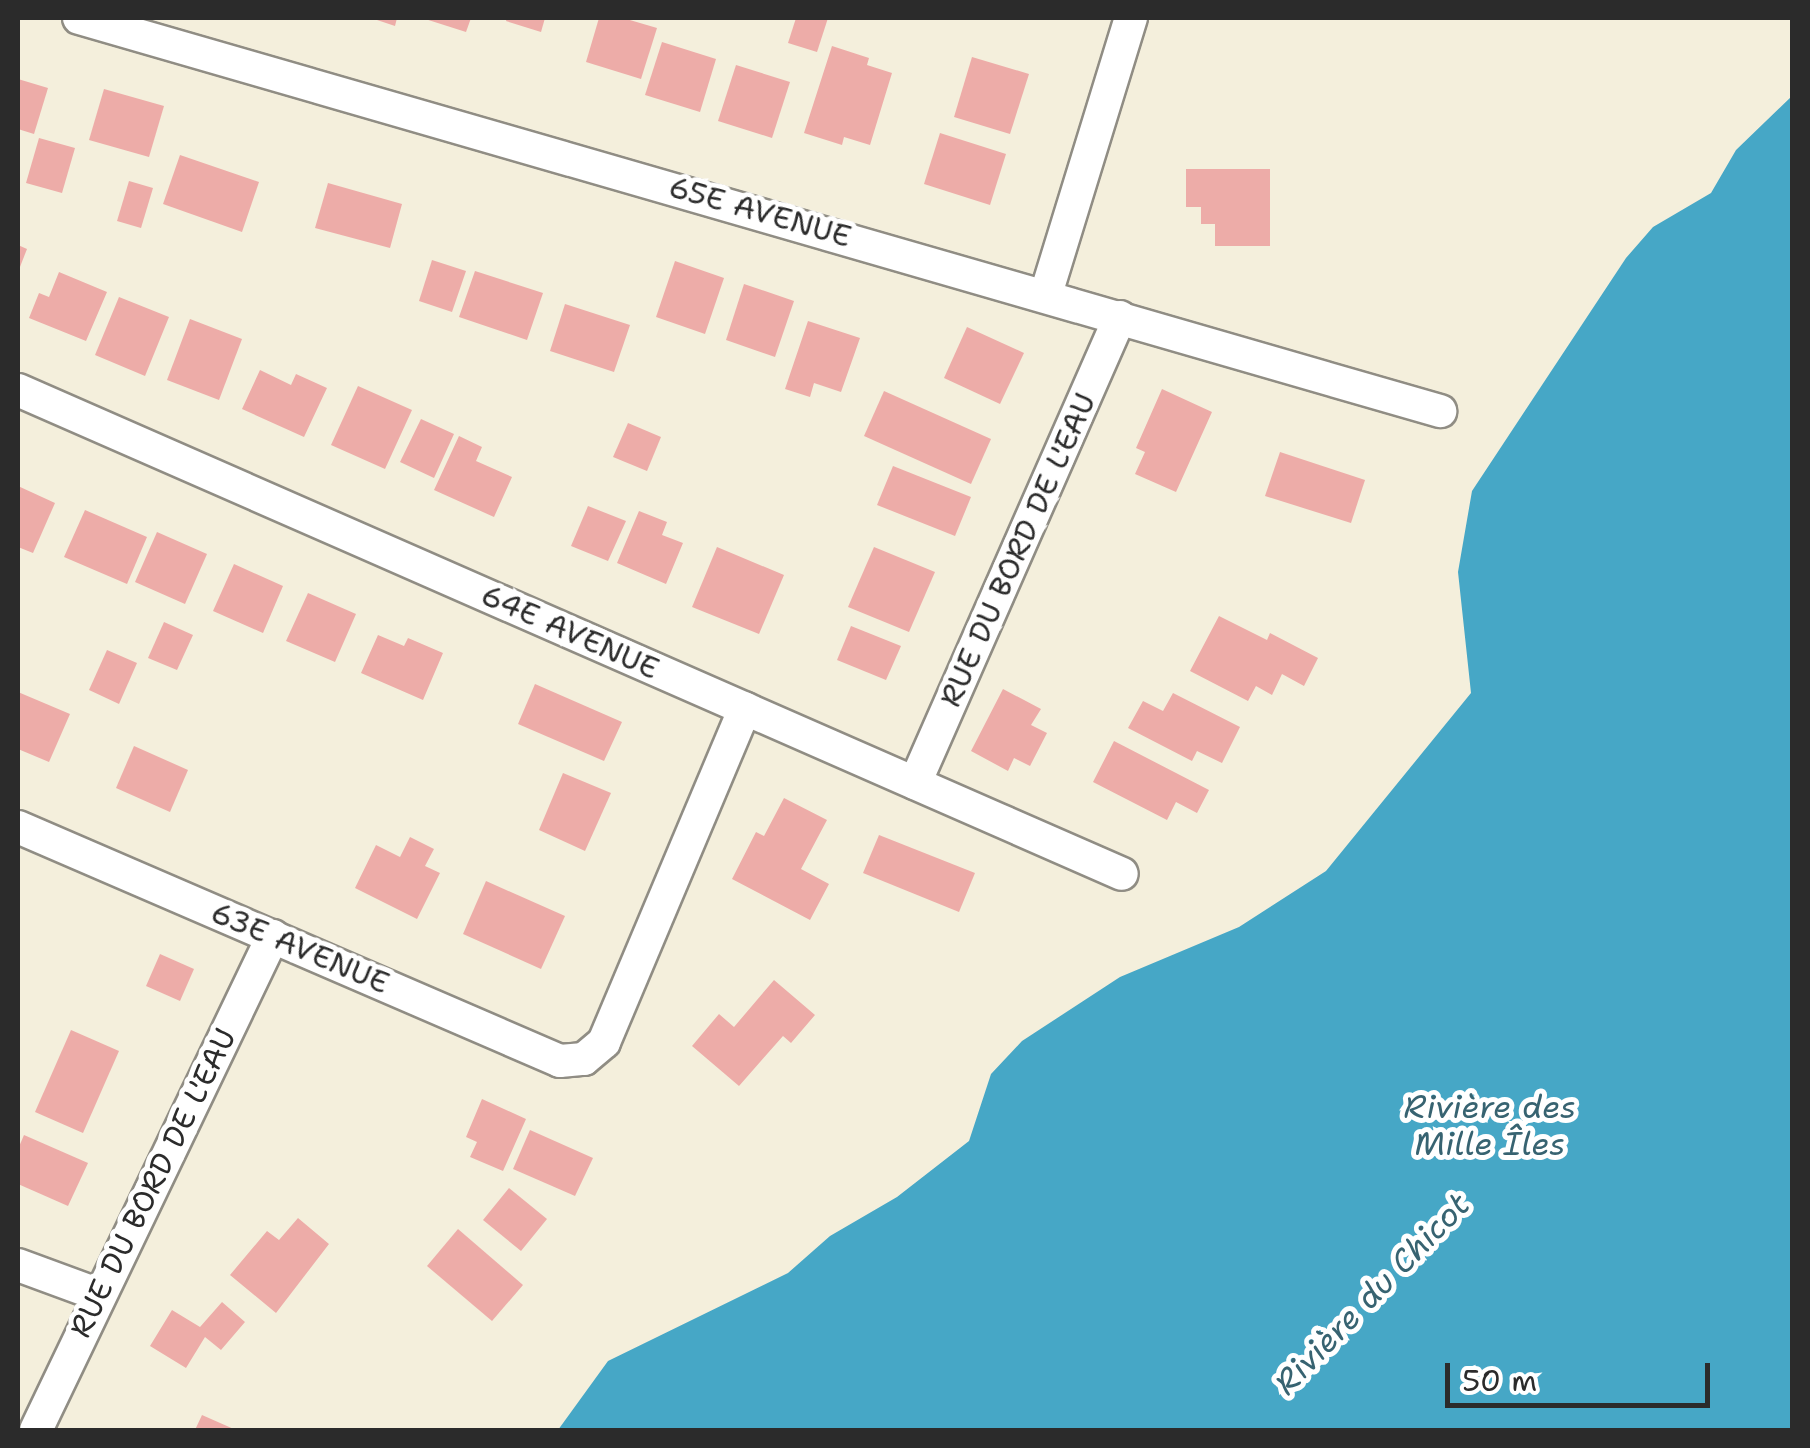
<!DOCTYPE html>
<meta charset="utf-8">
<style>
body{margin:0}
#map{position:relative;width:1810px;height:1448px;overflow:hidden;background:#f4efdc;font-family:"Shantell Sans",sans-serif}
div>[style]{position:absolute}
.water>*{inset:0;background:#46a7c6}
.building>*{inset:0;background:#edaca8}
.roads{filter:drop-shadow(2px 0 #908d84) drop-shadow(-2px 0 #908d84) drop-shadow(0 2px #908d84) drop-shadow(0 -2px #908d84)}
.street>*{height:32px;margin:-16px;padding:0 16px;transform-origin:16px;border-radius:16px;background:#fff}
span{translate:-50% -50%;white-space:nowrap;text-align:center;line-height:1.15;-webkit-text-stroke:10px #fff;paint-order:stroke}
.street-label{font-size:30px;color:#2b2b2b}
.water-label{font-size:32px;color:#376371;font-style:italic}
.frame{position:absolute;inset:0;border:20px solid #2b2b2b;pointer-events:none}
.scale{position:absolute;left:1445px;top:1363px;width:265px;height:45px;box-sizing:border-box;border:5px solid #2b2b2b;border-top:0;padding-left:12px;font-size:30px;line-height:35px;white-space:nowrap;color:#2b2b2b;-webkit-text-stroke:8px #fff;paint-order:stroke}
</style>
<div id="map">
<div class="water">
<i style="clip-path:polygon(1792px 96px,1792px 1430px,558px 1430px,608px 1361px,788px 1273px,830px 1236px,897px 1197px,969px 1141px,991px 1074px,1022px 1041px,1120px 977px,1239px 927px,1326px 871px,1471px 693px,1458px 572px,1472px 491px,1626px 258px,1653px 227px,1711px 193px,1736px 150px)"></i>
</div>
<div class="building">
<i style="clip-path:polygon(371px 18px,397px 18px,395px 26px)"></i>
<i style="clip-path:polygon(422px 18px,471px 18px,466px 32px)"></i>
<i style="clip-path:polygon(507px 18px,545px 18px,541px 32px,506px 21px)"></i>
<i style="clip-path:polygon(599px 18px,623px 18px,657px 28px,641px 79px,586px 62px)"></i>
<i style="clip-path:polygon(796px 18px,828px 18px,817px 52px,788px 43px)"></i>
<i style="clip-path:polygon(662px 42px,716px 59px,700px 112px,645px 95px)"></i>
<i style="clip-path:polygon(832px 46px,869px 58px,867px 65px,892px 73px,870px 145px,844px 137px,842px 145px,804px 133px)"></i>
<i style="clip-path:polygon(972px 57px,1029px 74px,1010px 134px,954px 117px)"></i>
<i style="clip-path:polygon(736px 65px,790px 82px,772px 138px,718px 121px)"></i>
<i style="clip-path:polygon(18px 79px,48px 88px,34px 134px,18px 129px)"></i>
<i style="clip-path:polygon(104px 89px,164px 106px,149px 157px,89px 140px)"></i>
<i style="clip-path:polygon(940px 133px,1006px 154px,990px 205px,924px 184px)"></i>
<i style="clip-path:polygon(39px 138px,75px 148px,62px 193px,26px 183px)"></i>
<i style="clip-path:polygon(180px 155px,259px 182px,242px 232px,163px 204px)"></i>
<i style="clip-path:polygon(1186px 169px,1270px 169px,1270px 246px,1215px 246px,1215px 224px,1201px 224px,1201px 207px,1186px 207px)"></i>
<i style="clip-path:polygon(129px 181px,153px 188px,141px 228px,117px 221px)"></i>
<i style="clip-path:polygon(328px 183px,402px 204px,390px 248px,315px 228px)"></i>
<i style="clip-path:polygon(18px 245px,27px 249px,18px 272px)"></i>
<i style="clip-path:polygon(432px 260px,466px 271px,452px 312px,419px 301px)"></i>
<i style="clip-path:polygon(675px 261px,724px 278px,705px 334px,656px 317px)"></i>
<i style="clip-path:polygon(475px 271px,543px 293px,527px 340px,459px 317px)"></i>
<i style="clip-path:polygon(59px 272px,107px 292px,86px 341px,29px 318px,39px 293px,49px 297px)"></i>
<i style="clip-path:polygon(744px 284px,794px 301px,775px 357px,726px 340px)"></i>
<i style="clip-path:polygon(119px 297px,169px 317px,145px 376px,95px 355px)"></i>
<i style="clip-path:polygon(565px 304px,630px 325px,614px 372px,550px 351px)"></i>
<i style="clip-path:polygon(190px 319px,242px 339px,219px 400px,167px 380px)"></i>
<i style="clip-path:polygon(808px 321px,860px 338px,841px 392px,814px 383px,810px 397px,785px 389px)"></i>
<i style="clip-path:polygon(967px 327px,1024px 353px,1000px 404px,944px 378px)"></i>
<i style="clip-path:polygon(260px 370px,291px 385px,296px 374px,327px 388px,304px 437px,242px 409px)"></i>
<i style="clip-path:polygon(358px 386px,412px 410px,385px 469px,331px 445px)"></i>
<i style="clip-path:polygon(1162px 389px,1212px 412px,1176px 492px,1135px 474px,1145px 452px,1136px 448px)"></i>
<i style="clip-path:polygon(884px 391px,991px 439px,971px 484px,864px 436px)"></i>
<i style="clip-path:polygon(421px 419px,454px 434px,434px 478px,400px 462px)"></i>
<i style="clip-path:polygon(628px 423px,661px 437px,647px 471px,613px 457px)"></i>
<i style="clip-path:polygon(459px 436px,482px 447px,476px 461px,512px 477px,494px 517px,434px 490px)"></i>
<i style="clip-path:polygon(1280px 452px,1365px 480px,1351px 523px,1265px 496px)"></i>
<i style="clip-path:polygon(893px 466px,971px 497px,955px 536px,877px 505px)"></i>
<i style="clip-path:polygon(18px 486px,55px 503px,33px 553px,18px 547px)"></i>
<i style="clip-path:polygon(588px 506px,626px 521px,608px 561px,571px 546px)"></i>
<i style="clip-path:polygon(85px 510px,147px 537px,127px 584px,64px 557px)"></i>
<i style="clip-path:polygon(639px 511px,667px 522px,662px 535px,683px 543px,666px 584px,617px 563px)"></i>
<i style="clip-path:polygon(157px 532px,207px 554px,185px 604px,135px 582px)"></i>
<i style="clip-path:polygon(717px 547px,784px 575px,759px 634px,692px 607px)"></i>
<i style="clip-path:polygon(874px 547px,935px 572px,909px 632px,848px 607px)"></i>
<i style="clip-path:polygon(234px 564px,283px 586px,263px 633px,213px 611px)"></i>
<i style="clip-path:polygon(308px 593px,356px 614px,335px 662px,286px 641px)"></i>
<i style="clip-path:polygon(1219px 616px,1267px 640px,1270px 633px,1318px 658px,1304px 686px,1282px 674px,1272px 695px,1256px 686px,1248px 701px,1190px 671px)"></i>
<i style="clip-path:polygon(164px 622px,193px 635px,177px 670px,148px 658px)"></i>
<i style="clip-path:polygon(851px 626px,901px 646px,886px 680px,837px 660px)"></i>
<i style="clip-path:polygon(378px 635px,404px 646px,408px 638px,443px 653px,423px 700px,361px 673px)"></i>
<i style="clip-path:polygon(107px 650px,137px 663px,119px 704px,89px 690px)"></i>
<i style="clip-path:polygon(535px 684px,622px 722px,604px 761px,518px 724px)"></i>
<i style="clip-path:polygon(1003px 689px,1041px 709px,1031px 725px,1047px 733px,1030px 766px,1014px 758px,1008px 771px,971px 751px)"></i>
<i style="clip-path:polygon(18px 692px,70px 714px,49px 762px,18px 749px)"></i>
<i style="clip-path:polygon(1173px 693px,1240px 727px,1222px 763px,1197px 751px,1192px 761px,1128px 728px,1143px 701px,1163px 711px)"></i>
<i style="clip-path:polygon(1114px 741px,1209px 790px,1197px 813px,1176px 802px,1167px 820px,1093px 782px)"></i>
<i style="clip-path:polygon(134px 746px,188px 770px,170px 812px,116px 788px)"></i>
<i style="clip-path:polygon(563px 773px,611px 793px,585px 851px,539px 830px)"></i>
<i style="clip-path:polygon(784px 798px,827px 820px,801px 869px,829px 884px,810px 920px,732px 879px,756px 832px,764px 836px)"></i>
<i style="clip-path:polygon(879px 835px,975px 873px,959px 912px,863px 873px)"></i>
<i style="clip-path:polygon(410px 837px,434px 849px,425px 866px,440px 873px,417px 919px,355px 888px,376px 845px,400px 857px)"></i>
<i style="clip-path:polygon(486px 881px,565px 916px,541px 969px,463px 934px)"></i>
<i style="clip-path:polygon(160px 954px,194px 969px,180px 1001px,146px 986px)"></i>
<i style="clip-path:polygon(774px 980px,815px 1015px,791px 1043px,783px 1036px,739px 1086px,692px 1046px,719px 1014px,734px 1027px)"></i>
<i style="clip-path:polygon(71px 1030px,119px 1051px,83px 1133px,35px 1112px)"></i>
<i style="clip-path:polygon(482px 1099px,526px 1119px,503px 1171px,470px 1157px,477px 1142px,466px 1137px)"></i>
<i style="clip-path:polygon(530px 1130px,593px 1158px,575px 1196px,513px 1169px)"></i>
<i style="clip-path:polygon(24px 1135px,88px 1163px,68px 1206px,18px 1184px,18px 1149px)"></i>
<i style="clip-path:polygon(509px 1188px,547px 1219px,521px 1251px,483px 1220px)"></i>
<i style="clip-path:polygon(298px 1218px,329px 1244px,276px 1313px,230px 1275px,267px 1231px,279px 1240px)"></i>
<i style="clip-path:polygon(458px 1229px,523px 1285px,492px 1321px,427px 1266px)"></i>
<i style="clip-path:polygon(222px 1302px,245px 1322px,221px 1350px,205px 1337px,186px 1368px,150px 1346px,172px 1310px,200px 1327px)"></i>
<i style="clip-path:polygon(202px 1415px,236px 1430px,195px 1430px)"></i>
</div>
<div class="roads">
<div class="street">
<i style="left:79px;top:18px;width:1417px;rotate:16.11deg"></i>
<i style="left:1046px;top:294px;width:289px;rotate:-72.9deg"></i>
<i style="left:18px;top:390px;width:1205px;rotate:23.67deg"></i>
<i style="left:915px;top:783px;width:509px;rotate:-66.25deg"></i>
<i style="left:18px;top:827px;width:590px;rotate:23.35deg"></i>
<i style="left:560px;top:1061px;width:24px;rotate:-5deg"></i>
<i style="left:584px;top:1059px;width:26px;rotate:-40deg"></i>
<i style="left:604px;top:1042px;width:362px;rotate:-67.1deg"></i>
<i style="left:18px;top:1265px;width:84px;rotate:20.2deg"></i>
<i style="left:36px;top:1430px;width:548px;rotate:-64.37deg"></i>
</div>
</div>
<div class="street-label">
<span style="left:760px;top:212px;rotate:16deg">65E AVENUE</span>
<span style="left:1018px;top:550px;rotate:-66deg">RUE DU BORD DE L'EAU</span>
<span style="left:570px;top:632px;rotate:24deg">64E AVENUE</span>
<span style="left:300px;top:948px;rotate:23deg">63E AVENUE</span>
<span style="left:153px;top:1183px;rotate:-64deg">RUE DU BORD DE L'EAU</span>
</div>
<div class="water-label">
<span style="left:1490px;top:1126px">Rivière des<br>Mille Îles</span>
<span style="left:1372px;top:1294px;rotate:-46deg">Rivière du Chicot</span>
</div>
<div class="frame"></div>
<div class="scale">50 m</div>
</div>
